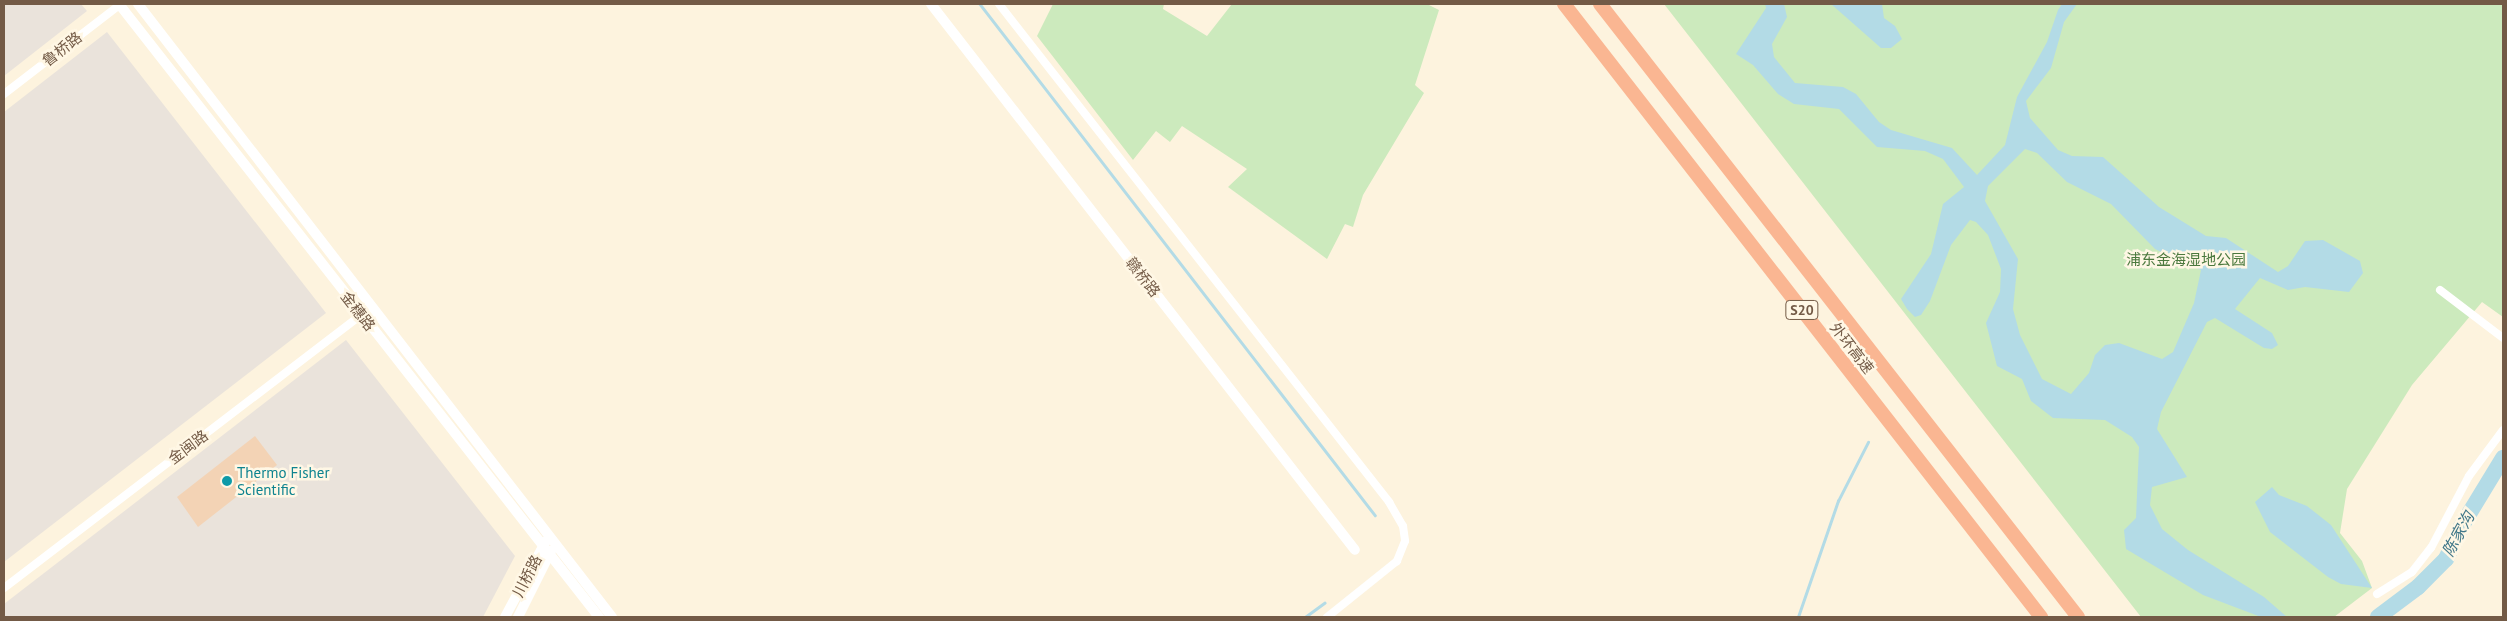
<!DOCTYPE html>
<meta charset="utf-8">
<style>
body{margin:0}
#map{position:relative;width:2507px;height:621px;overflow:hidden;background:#fdf3de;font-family:"PT Sans","Noto Sans SC",sans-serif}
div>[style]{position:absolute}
.industrial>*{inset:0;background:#eae3db}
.green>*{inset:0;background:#cceabd}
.water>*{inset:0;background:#b3dbe6}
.stream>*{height:2.5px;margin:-1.25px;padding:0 1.25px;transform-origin:1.25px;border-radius:1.25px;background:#b3dbe6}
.river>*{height:16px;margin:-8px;padding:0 8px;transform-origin:8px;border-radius:8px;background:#b3dbe6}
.building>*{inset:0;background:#f3d3b5}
.minor>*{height:8px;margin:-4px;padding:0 4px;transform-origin:4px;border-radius:4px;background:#fff}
.tertiary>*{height:10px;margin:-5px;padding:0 5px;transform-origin:5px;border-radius:5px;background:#fff}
.motorway>*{height:14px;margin:-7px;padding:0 7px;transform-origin:7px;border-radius:7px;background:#fab692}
.dots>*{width:14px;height:14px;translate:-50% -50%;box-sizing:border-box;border:2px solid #fff7e5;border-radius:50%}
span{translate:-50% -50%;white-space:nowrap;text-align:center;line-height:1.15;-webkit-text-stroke:5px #fff7e5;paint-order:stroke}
.shield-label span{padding:1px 4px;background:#fff7e5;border:1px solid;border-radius:4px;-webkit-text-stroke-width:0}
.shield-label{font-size:14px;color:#735a46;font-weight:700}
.street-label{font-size:15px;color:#735a46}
.park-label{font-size:15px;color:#4b793e}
.culture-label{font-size:15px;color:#0d838f}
.left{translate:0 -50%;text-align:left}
.water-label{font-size:16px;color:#3f7688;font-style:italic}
.frame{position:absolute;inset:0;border:5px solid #735a46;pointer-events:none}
</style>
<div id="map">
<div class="industrial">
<i style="clip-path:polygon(4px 4px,81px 4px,87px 11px,4px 76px)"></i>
<i style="clip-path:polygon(107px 32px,326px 313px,4px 562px,4px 112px)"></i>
<i style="clip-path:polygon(346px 340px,515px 556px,483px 617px,4px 617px,4px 604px)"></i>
</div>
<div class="green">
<i style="clip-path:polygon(1053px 4px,1164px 4px,1163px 9px,1207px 36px,1232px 4px,1427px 4px,1439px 10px,1415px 85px,1424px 93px,1363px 195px,1353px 227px,1345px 224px,1327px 259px,1228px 187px,1247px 169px,1182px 126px,1170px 142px,1156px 131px,1133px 160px,1037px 36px)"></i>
<i style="clip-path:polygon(1664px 4px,2503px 4px,2503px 317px,2482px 302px,2412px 385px,2347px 489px,2340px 533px,2362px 561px,2372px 588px,2334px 617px,2141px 617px)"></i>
</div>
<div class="water">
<i style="clip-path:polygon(evenodd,1765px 4px,1784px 4px,1787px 17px,1772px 44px,1774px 57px,1795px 83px,1843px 87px,1856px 94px,1879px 122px,1891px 130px,1952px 148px,1977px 175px,2005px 145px,2017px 97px,2047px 42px,2058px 10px,2062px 4px,2077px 4px,2064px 22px,2051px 68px,2026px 101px,2030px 118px,2058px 150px,2072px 156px,2103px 157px,2159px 207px,2206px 236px,2226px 238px,2278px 272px,2288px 266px,2305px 241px,2323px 240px,2360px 261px,2363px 273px,2349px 292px,2305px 287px,2288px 290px,2260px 278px,2235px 309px,2272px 333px,2278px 345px,2272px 349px,2264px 348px,2215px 318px,2207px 322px,2161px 412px,2157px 429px,2187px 477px,2152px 487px,2150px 505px,2162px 529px,2188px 550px,2264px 597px,2287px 617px,2261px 617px,2203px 595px,2126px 549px,2124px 530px,2136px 518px,2139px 447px,2132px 437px,2105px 420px,2053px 418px,2031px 401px,2022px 379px,1997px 366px,1986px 323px,2000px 292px,2001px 269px,1988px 235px,1976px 222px,1970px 220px,1951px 245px,1930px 301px,1921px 315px,1915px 317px,1907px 309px,1901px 299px,1931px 254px,1943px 204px,1964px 187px,1943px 159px,1925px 151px,1877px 147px,1839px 109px,1794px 104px,1778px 94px,1753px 65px,1736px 54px,1766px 8px,1765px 4px,2025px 149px,2037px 153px,2067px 182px,2111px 204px,2155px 249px,2201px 270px,2194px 303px,2173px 352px,2162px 359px,2119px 343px,2105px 345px,2095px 355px,2089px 373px,2071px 394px,2042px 379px,2020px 335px,2013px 309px,2018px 259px,1985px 201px,1988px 186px,2025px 149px)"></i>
<i style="clip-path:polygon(1831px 4px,1882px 4px,1884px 18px,1895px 26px,1902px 39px,1891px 48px,1881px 48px)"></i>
<i style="clip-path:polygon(2272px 487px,2279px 495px,2307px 506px,2331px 525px,2372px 588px,2341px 584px,2328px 577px,2270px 532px,2255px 502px)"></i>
</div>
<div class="stream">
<i style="left:980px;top:4px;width:646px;rotate:52.3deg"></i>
<i style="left:1305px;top:617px;width:24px;rotate:-36deg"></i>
<i style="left:1798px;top:617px;width:123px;rotate:-71deg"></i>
<i style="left:1838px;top:501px;width:66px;rotate:-63deg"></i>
</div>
<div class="river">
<i style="left:2378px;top:617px;width:50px;rotate:-36.9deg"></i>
<i style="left:2418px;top:587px;width:40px;rotate:-45deg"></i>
<i style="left:2446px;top:559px;width:35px;rotate:-65deg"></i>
<i style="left:2461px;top:527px;width:81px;rotate:-58.7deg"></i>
</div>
<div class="building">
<i style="clip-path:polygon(255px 436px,277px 465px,198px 527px,177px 497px)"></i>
</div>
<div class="minor">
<i style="left:999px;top:4px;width:633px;rotate:51.93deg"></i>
<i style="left:1389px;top:502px;width:28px;rotate:60deg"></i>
<i style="left:1403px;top:526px;width:15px;rotate:82deg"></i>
<i style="left:1405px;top:541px;width:22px;rotate:112deg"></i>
<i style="left:1397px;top:561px;width:90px;rotate:141.3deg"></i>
<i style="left:4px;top:94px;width:148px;rotate:-37.6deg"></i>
<i style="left:2440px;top:290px;width:79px;rotate:37.3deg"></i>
<i style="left:4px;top:588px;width:463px;rotate:-37.4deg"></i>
<i style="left:2377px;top:594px;width:41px;rotate:-32.2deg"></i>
<i style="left:2412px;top:572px;width:31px;rotate:-52deg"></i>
<i style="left:2431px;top:548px;width:81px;rotate:-62.2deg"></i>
<i style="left:2469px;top:476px;width:57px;rotate:-53.5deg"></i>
</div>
<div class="tertiary">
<i style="left:119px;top:4px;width:779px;rotate:51.94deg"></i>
<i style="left:138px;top:4px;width:775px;rotate:52.29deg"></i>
<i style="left:931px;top:4px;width:691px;rotate:52.17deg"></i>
<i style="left:505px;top:617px;width:86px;rotate:-61.7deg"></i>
<i style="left:518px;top:617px;width:74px;rotate:-63.4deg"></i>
</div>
<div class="motorway">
<i style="left:1564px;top:4px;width:777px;rotate:52.11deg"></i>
<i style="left:1600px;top:4px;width:777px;rotate:52.05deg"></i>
</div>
<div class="dots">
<i style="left:227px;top:481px;background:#0f9aa8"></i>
</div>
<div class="shield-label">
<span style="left:1802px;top:310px">S20</span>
</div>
<div class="street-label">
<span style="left:62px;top:49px;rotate:-38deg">鲁桥路</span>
<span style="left:1143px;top:277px;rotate:52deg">赣桥路</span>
<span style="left:358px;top:311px;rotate:52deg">金穗路</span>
<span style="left:1852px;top:348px;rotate:52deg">外环高速</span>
<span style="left:188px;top:447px;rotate:-37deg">金闽路</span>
<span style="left:527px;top:576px;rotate:-63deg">川桥路</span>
</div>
<div class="park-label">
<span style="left:2186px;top:260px">浦东金海湿地公园</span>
</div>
<div class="culture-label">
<span class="left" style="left:237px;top:481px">Thermo Fisher<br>Scientific</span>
</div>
<div class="water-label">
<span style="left:2458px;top:534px;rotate:-61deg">陈家沟</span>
</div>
<div class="frame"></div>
</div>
